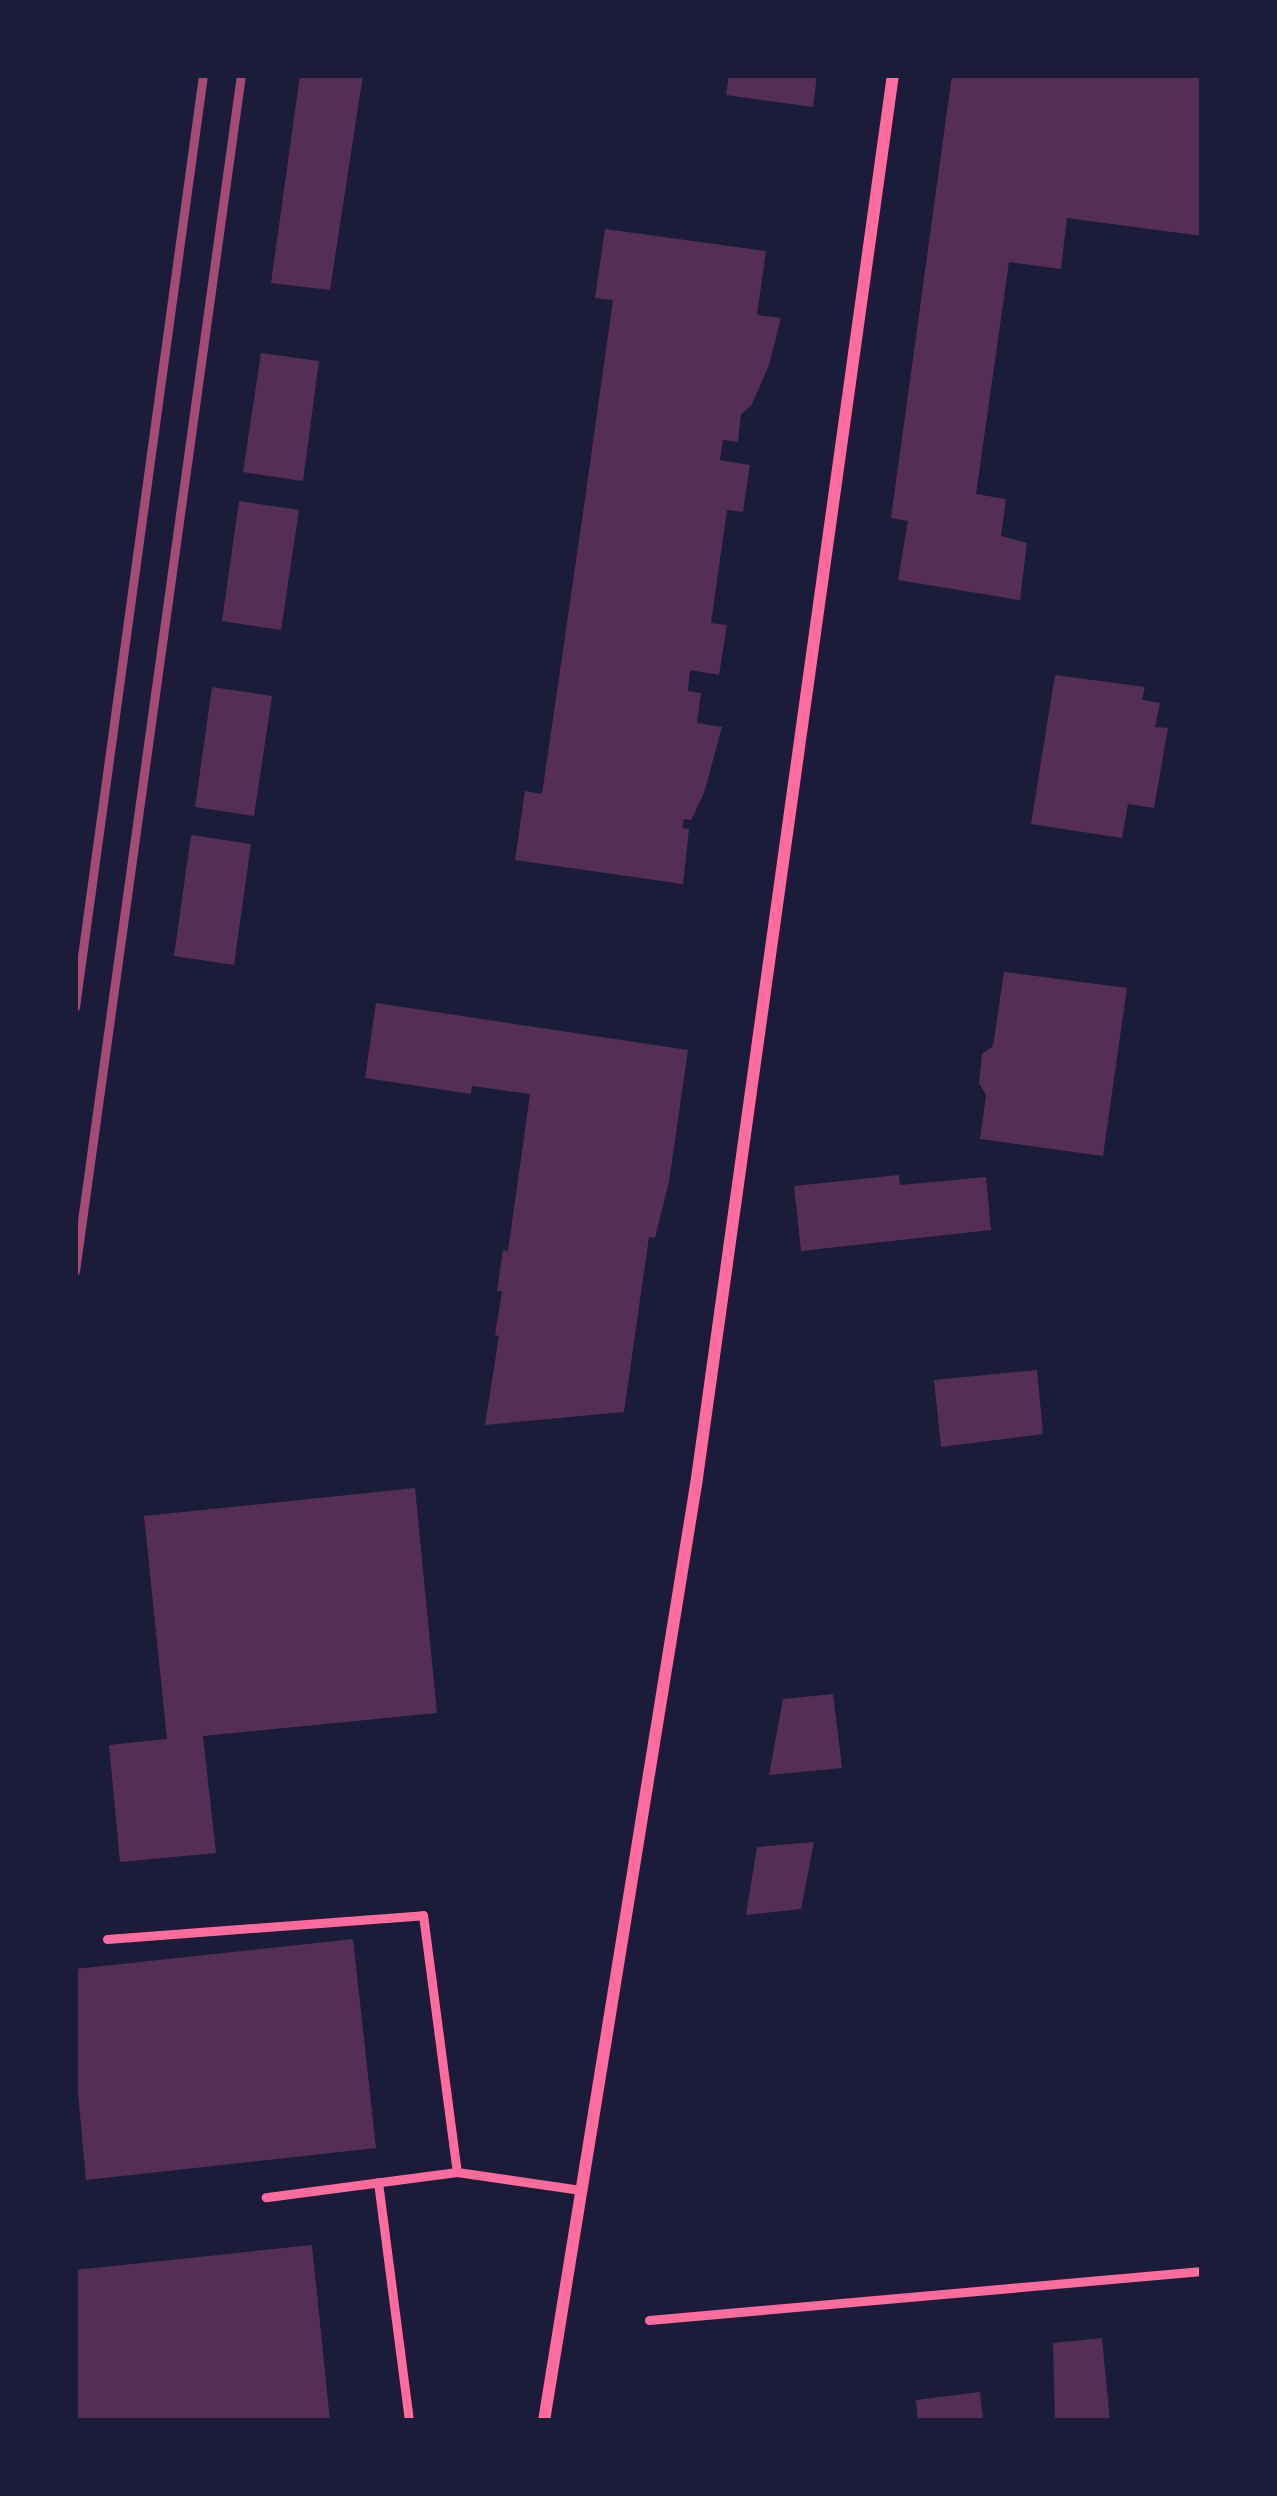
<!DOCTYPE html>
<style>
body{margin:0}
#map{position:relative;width:1277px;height:2496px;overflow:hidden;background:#1b1b3a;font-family:"Work Sans",sans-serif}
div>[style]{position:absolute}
.building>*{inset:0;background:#542f53}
.service>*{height:9px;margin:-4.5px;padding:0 4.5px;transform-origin:4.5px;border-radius:4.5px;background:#ff6b9d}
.minor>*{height:12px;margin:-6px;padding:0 6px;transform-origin:6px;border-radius:6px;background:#ff6b9d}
.rail>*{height:9px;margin:-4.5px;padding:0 4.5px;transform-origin:4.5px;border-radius:4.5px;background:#a44b75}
span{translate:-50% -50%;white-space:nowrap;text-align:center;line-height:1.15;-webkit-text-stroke:9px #1b1b3a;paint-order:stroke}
.frame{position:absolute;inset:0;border:78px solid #1b1b3a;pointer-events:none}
</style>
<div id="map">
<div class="building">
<i style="clip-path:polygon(300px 75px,363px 75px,330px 290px,271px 283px)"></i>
<i style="clip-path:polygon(729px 75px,817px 75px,813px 107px,726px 95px)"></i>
<i style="clip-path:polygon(952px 75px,1202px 75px,1202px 236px,1067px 218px,1061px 269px,1009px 262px,976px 494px,1006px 499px,1001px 536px,1027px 543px,1020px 600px,898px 580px,908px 521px,891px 518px)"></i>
<i style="clip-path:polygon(605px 229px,766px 251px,757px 315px,781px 318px,769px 365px,751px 406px,741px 414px,738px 442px,723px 440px,720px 460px,750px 465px,743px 512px,727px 510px,711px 623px,727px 625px,719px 675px,690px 670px,688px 691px,701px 693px,697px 723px,722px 727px,704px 793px,691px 820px,684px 819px,682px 828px,689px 829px,683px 884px,515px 860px,525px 791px,542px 794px,583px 513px,613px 300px,595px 298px)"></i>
<i style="clip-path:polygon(261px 353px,319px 361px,303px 481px,243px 472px)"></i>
<i style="clip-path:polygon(239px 501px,299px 510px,281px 630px,222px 621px)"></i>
<i style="clip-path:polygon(1055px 675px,1145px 687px,1142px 700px,1160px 703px,1155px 727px,1168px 728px,1154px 808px,1128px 804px,1122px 838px,1031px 824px)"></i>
<i style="clip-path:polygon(212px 687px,272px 696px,254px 816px,195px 807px)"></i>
<i style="clip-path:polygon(191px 835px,251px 844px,234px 965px,174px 956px)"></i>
<i style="clip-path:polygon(1004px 972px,1127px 988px,1103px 1156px,980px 1139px,986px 1095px,979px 1083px,982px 1054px,993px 1046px)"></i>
<i style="clip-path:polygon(376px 1003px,688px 1050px,669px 1182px,655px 1238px,649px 1237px,624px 1412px,485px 1425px,499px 1336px,495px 1335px,502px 1291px,497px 1291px,503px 1250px,508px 1251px,530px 1094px,472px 1086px,471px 1094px,365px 1078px)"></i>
<i style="clip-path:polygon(899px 1175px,900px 1185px,986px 1177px,991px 1230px,801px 1251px,794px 1186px)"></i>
<i style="clip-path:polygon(1037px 1370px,1043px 1434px,941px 1447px,934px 1380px)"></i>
<i style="clip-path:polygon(415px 1488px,437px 1713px,203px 1736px,216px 1853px,120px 1862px,109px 1745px,167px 1739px,144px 1516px)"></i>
<i style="clip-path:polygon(833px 1694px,842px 1768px,769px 1775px,783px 1699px)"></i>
<i style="clip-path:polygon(814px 1842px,801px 1909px,746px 1915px,757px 1847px)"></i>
<i style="clip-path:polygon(353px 1939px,376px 2148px,86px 2180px,75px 2060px,75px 1969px)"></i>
<i style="clip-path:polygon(312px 2245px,330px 2421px,75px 2421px,75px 2270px)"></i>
<i style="clip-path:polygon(1102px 2338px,1110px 2421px,1055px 2421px,1053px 2343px)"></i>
<i style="clip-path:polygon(980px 2392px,983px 2419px,918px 2421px,916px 2400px)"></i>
</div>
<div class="service">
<i style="left:107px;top:1939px;width:317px;rotate:-4.3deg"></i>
<i style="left:423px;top:1915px;width:259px;rotate:82.5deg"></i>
<i style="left:457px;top:2172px;width:193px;rotate:172.5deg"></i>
<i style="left:457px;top:2172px;width:125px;rotate:8.3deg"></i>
<i style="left:378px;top:2182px;width:241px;rotate:82.6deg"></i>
<i style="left:649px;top:2320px;width:555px;rotate:-5.06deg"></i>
</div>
<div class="minor">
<i style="left:544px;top:2421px;width:955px;rotate:-80.78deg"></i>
<i style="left:697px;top:1478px;width:1417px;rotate:-82.05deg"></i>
</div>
<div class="rail">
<i style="left:75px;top:1007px;width:941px;rotate:-82.18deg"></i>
<i style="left:75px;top:1271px;width:1207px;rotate:-82.1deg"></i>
</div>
<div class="frame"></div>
</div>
